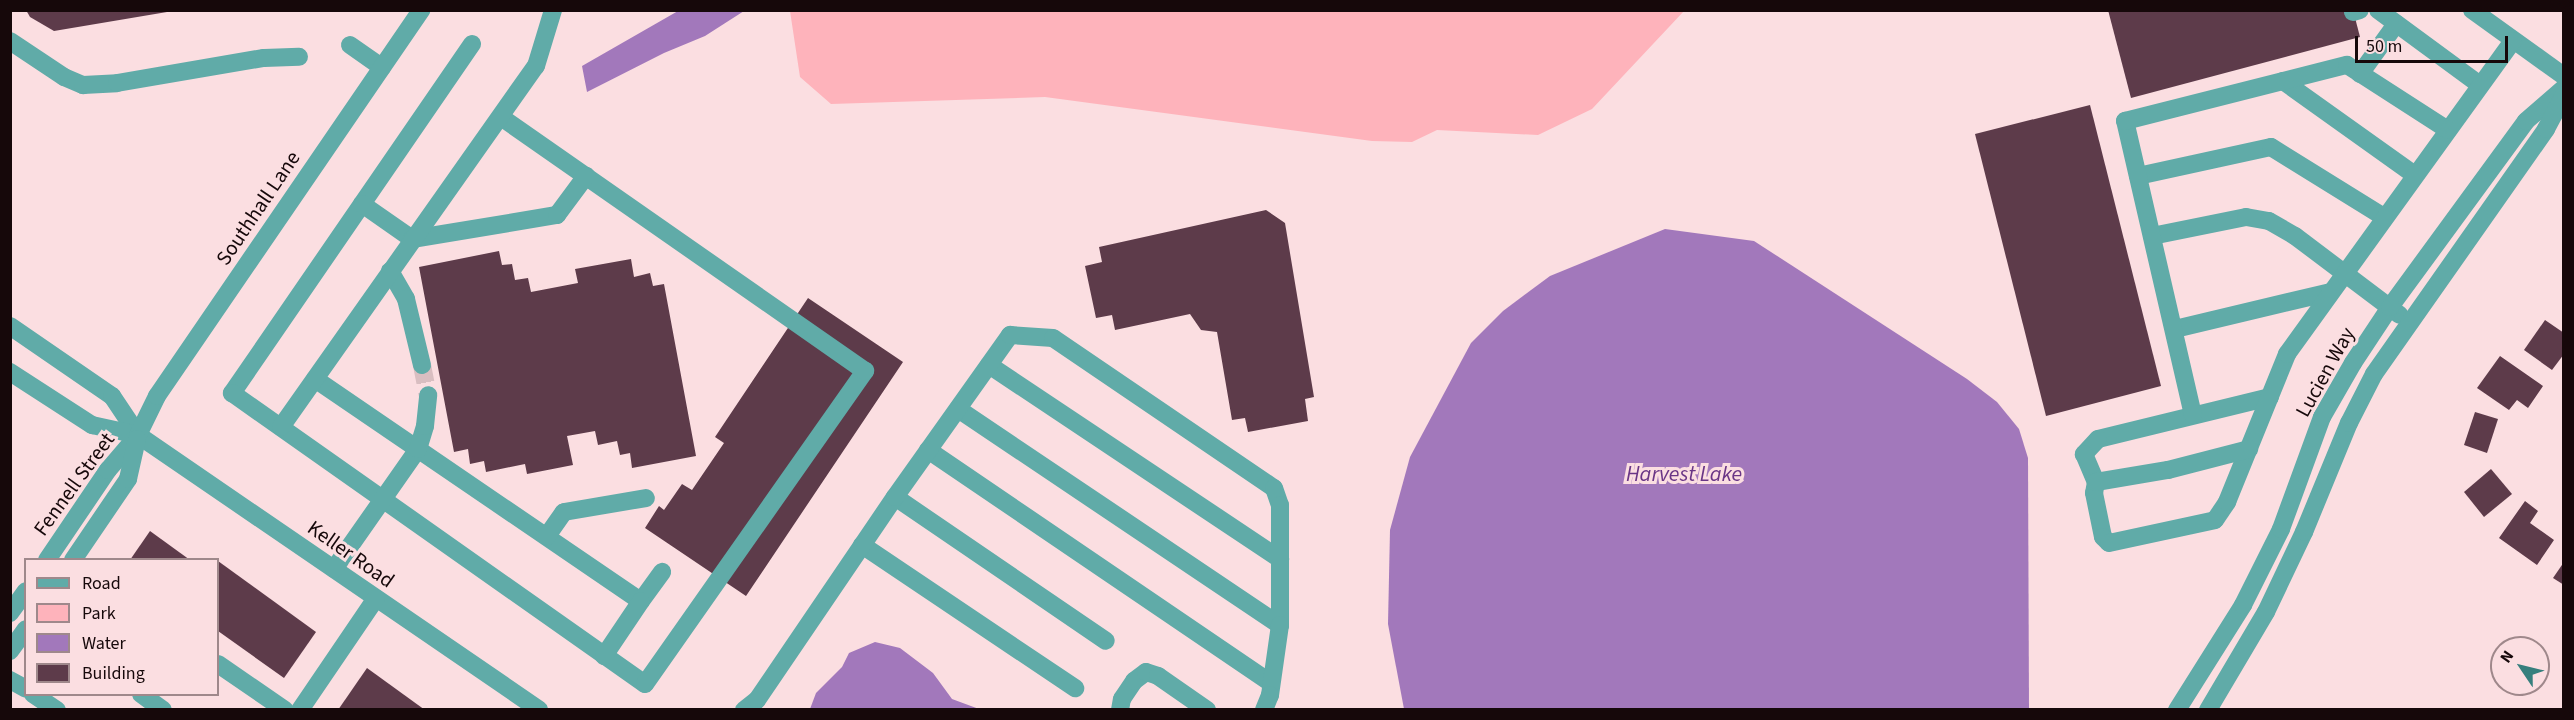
<!DOCTYPE html>
<style>
body{margin:0}
#map{position:relative;width:2574px;height:720px;overflow:hidden;background:#fbdee1;font-family:"Source Sans 3",sans-serif}
div>[style]{position:absolute}
.green>*{inset:0;background:#feb3bb}
.water>*{inset:0;background:#a278bb}
.building>*{inset:0;background:#5d3b4a}
.minor-tunnel>*{height:18px;margin-top:-9px;transform-origin:0;background:repeating-linear-gradient(90deg,#d9bec1 0 18px,transparent 0 27px)}
.minor>*{height:18px;margin:-9px;padding:0 9px;transform-origin:9px;border-radius:9px;background:#60aba8}
span{translate:-50% -50%;white-space:nowrap;text-align:center;line-height:1.15;-webkit-text-stroke:6px #fbdee1;paint-order:stroke}
.street-label{font-size:21px;color:#16080a}
.water-label{font-size:22px;color:#6a3586;font-style:italic}
.frame{position:absolute;inset:0;border:12px solid #16080a;pointer-events:none}
.legend{position:absolute;left:24px;top:558px;width:195px;height:138px;box-sizing:border-box;background:#fbdee1;border:2px solid #9f888b;margin:0;padding:8px 10px;list-style:none;font-size:18px;color:#16080a}
.legend li{display:flex;align-items:center;gap:12px;height:30px}
.legend b{width:30px;border:2px solid #9f888b}
.north{position:absolute;left:2490px;top:636px;width:60px;height:60px;box-sizing:border-box;background:#fbdee1;border:2px solid #9f888b;border-radius:50%;rotate:305deg;font-size:16px;font-weight:700;line-height:24px;text-align:center;color:#16080a}
.north::after{content:'';display:block;margin:auto;width:21px;height:27px;background:#367f7d;clip-path:polygon(50% 0,100% 100%,50% 72%,0 100%)}
.scale{position:absolute;left:2355px;top:36px;width:153px;height:27px;box-sizing:border-box;border:3px solid #16080a;border-top:0;padding-left:8px;font-size:18px;line-height:21px;white-space:nowrap;color:#16080a;-webkit-text-stroke:4px #fbdee1;paint-order:stroke}
</style>
<div id="map">
<div class="green">
<i style="clip-path:polygon(790px 11px,790px 10px,1684px 11px,1592px 109px,1538px 135px,1437px 130px,1412px 142px,1372px 141px,1045px 97px,831px 104px,800px 77px)"></i>
</div>
<div class="water">
<i style="clip-path:polygon(678px 11px,744px 11px,705px 36px,664px 53px,587px 92px,582px 66px)"></i>
<i style="clip-path:polygon(1665px 229px,1754px 241px,1967px 379px,1997px 402px,2019px 429px,2028px 458px,2029px 709px,1404px 709px,1388px 624px,1390px 530px,1410px 457px,1471px 343px,1503px 311px,1550px 276px)"></i>
<i style="clip-path:polygon(875px 642px,900px 648px,933px 673px,952px 699px,979px 709px,810px 709px,816px 693px,842px 667px,849px 653px)"></i>
</div>
<div class="building">
<i style="clip-path:polygon(26px 10px,166px 10px,167px 12px,54px 31px,30px 17px)"></i>
<i style="clip-path:polygon(2108px 10px,2353px 10px,2360px 37px,2131px 98px)"></i>
<i style="clip-path:polygon(2090px 105px,2161px 386px,2046px 416px,1975px 134px)"></i>
<i style="clip-path:polygon(1266px 210px,1285px 223px,1314px 397px,1305px 399px,1308px 421px,1248px 432px,1245px 418px,1232px 420px,1217px 332px,1201px 330px,1190px 314px,1115px 330px,1112px 315px,1096px 318px,1085px 266px,1102px 262px,1099px 247px)"></i>
<i style="clip-path:polygon(499px 251px,502px 265px,512px 264px,515px 280px,528px 278px,531px 292px,578px 283px,575px 269px,631px 259px,634px 277px,650px 273px,653px 286px,664px 284px,696px 456px,632px 468px,630px 453px,620px 455px,617px 441px,598px 445px,595px 431px,567px 436px,573px 465px,527px 474px,525px 464px,486px 472px,484px 461px,470px 464px,468px 449px,454px 452px,419px 267px)"></i>
<i style="clip-path:polygon(808px 298px,903px 362px,746px 596px,645px 528px,659px 506px,664px 510px,682px 484px,692px 490px,724px 443px,715px 437px)"></i>
<i style="clip-path:polygon(2545px 320px,2564px 333px,2564px 354px,2552px 370px,2524px 350px)"></i>
<i style="clip-path:polygon(2500px 356px,2543px 386px,2528px 408px,2517px 400px,2509px 410px,2477px 388px)"></i>
<i style="clip-path:polygon(2475px 412px,2498px 419px,2487px 453px,2464px 445px)"></i>
<i style="clip-path:polygon(2491px 469px,2512px 494px,2484px 517px,2464px 492px)"></i>
<i style="clip-path:polygon(2525px 501px,2538px 511px,2530px 523px,2554px 540px,2537px 565px,2499px 538px)"></i>
<i style="clip-path:polygon(150px 531px,190px 560px,130px 560px)"></i>
<i style="clip-path:polygon(218px 561px,316px 632px,284px 678px,218px 631px)"></i>
<i style="clip-path:polygon(2564px 562px,2564px 585px,2553px 578px)"></i>
<i style="clip-path:polygon(367px 668px,425px 710px,338px 710px)"></i>
</div>
<div class="minor-tunnel">
<i style="left:422px;top:365px;width:31px;rotate:79deg"></i>
</div>
<div class="minor">
<i style="left:2378px;top:10px;width:127px;rotate:36.3deg"></i>
<i style="left:2472px;top:10px;width:113px;rotate:35.7deg"></i>
<i style="left:2353px;top:12px;width:7px;rotate:-16deg"></i>
<i style="left:10px;top:41px;width:65px;rotate:33.7deg"></i>
<i style="left:64px;top:77px;width:21px;rotate:23deg"></i>
<i style="left:83px;top:85px;width:34px;rotate:-3deg"></i>
<i style="left:117px;top:83px;width:149px;rotate:-9.7deg"></i>
<i style="left:264px;top:58px;width:35px;rotate:-2deg"></i>
<i style="left:472px;top:44px;width:424px;rotate:124.5deg"></i>
<i style="left:232px;top:393px;width:505px;rotate:35.17deg"></i>
<i style="left:645px;top:684px;width:383px;rotate:-54.9deg"></i>
<i style="left:865px;top:371px;width:444px;rotate:-145.1deg"></i>
<i style="left:350px;top:45px;width:39px;rotate:35deg"></i>
<i style="left:2360px;top:74px;width:62px;rotate:-54.2deg"></i>
<i style="left:2283px;top:81px;width:162px;rotate:35.5deg"></i>
<i style="left:2138px;top:176px;width:136px;rotate:-12.3deg"></i>
<i style="left:2271px;top:147px;width:133px;rotate:31.8deg"></i>
<i style="left:362px;top:204px;width:61px;rotate:35deg"></i>
<i style="left:412px;top:239px;width:147px;rotate:-9.4deg"></i>
<i style="left:557px;top:215px;width:49px;rotate:-53.4deg"></i>
<i style="left:2152px;top:236px;width:96px;rotate:-11.4deg"></i>
<i style="left:2246px;top:217px;width:23px;rotate:10deg"></i>
<i style="left:2269px;top:221px;width:30px;rotate:30deg"></i>
<i style="left:2295px;top:236px;width:131px;rotate:37deg"></i>
<i style="left:390px;top:271px;width:32px;rotate:60deg"></i>
<i style="left:406px;top:299px;width:68px;rotate:76.4deg"></i>
<i style="left:10px;top:326px;width:124px;rotate:34.5deg"></i>
<i style="left:112px;top:396px;width:47px;rotate:56.3deg"></i>
<i style="left:2175px;top:329px;width:159px;rotate:-13.4deg"></i>
<i style="left:989px;top:365px;width:350px;rotate:33.7deg"></i>
<i style="left:10px;top:372px;width:98px;rotate:32.9deg"></i>
<i style="left:92px;top:425px;width:47px;rotate:12.3deg"></i>
<i style="left:138px;top:435px;width:486px;rotate:34.4deg"></i>
<i style="left:315px;top:379px;width:394px;rotate:34.3deg"></i>
<i style="left:641px;top:601px;width:36px;rotate:-54deg"></i>
<i style="left:2270px;top:397px;width:177px;rotate:166.3deg"></i>
<i style="left:2098px;top:439px;width:21px;rotate:133deg"></i>
<i style="left:2084px;top:454px;width:30px;rotate:67deg"></i>
<i style="left:2096px;top:482px;width:11px;rotate:100deg"></i>
<i style="left:2094px;top:493px;width:45px;rotate:78.4deg"></i>
<i style="left:2103px;top:537px;width:8px;rotate:45deg"></i>
<i style="left:2109px;top:543px;width:108px;rotate:-12.2deg"></i>
<i style="left:2215px;top:520px;width:22px;rotate:-56deg"></i>
<i style="left:2227px;top:502px;width:160px;rotate:-67.9deg"></i>
<i style="left:2287px;top:354px;width:386px;rotate:-54.2deg"></i>
<i style="left:958px;top:409px;width:388px;rotate:33.9deg"></i>
<i style="left:2193px;top:415px;width:302px;rotate:-103deg"></i>
<i style="left:2125px;top:121px;width:229px;rotate:-14.2deg"></i>
<i style="left:2347px;top:65px;width:120px;rotate:32.8deg"></i>
<i style="left:281px;top:427px;width:442px;rotate:-54.8deg"></i>
<i style="left:536px;top:66px;width:59px;rotate:-73.1deg"></i>
<i style="left:928px;top:450px;width:413px;rotate:34.2deg"></i>
<i style="left:2096px;top:482px;width:73px;rotate:-9.5deg"></i>
<i style="left:2168px;top:470px;width:84px;rotate:-14.5deg"></i>
<i style="left:895px;top:497px;width:255px;rotate:34.3deg"></i>
<i style="left:547px;top:536px;width:29px;rotate:-55deg"></i>
<i style="left:564px;top:512px;width:83px;rotate:-9.7deg"></i>
<i style="left:862px;top:545px;width:257px;rotate:33.9deg"></i>
<i style="left:47px;top:560px;width:109px;rotate:-55.9deg"></i>
<i style="left:108px;top:470px;width:46px;rotate:-49.4deg"></i>
<i style="left:138px;top:435px;width:43px;rotate:-64deg"></i>
<i style="left:157px;top:396px;width:468px;rotate:-55.6deg"></i>
<i style="left:73px;top:560px;width:98px;rotate:-55.8deg"></i>
<i style="left:128px;top:479px;width:41px;rotate:-77.3deg"></i>
<i style="left:334px;top:569px;width:146px;rotate:-55deg"></i>
<i style="left:418px;top:449px;width:24px;rotate:-73deg"></i>
<i style="left:425px;top:426px;width:31px;rotate:-84deg"></i>
<i style="left:10px;top:613px;width:27px;rotate:-54deg"></i>
<i style="left:10px;top:651px;width:27px;rotate:-54deg"></i>
<i style="left:604px;top:656px;width:66px;rotate:-56.1deg"></i>
<i style="left:218px;top:664px;width:81px;rotate:34.5deg"></i>
<i style="left:10px;top:680px;width:18px;rotate:29deg"></i>
<i style="left:33px;top:694px;width:29px;rotate:34deg"></i>
<i style="left:141px;top:694px;width:27px;rotate:36deg"></i>
<i style="left:300px;top:710px;width:135px;rotate:-55.8deg"></i>
<i style="left:744px;top:710px;width:16px;rotate:-38deg"></i>
<i style="left:757px;top:700px;width:245px;rotate:-55.8deg"></i>
<i style="left:895px;top:497px;width:199px;rotate:-54.6deg"></i>
<i style="left:1010px;top:335px;width:43px;rotate:4deg"></i>
<i style="left:1053px;top:338px;width:267px;rotate:34.2deg"></i>
<i style="left:1274px;top:488px;width:18px;rotate:71deg"></i>
<i style="left:1280px;top:505px;width:120px;rotate:90deg"></i>
<i style="left:1280px;top:625px;width:71px;rotate:98.1deg"></i>
<i style="left:1270px;top:695px;width:16px;rotate:112deg"></i>
<i style="left:1120px;top:710px;width:11px;rotate:-80deg"></i>
<i style="left:1122px;top:699px;width:22px;rotate:-56deg"></i>
<i style="left:1134px;top:681px;width:15px;rotate:-37deg"></i>
<i style="left:1146px;top:672px;width:13px;rotate:18deg"></i>
<i style="left:1158px;top:676px;width:60px;rotate:34.8deg"></i>
<i style="left:2177px;top:710px;width:124px;rotate:-57.8deg"></i>
<i style="left:2243px;top:605px;width:85px;rotate:-63.4deg"></i>
<i style="left:2281px;top:529px;width:119px;rotate:-69.9deg"></i>
<i style="left:2322px;top:417px;width:62px;rotate:-60.1deg"></i>
<i style="left:2353px;top:363px;width:67px;rotate:-56.5deg"></i>
<i style="left:2390px;top:307px;width:230px;rotate:-53.8deg"></i>
<i style="left:2526px;top:121px;width:50px;rotate:-41deg"></i>
<i style="left:2208px;top:710px;width:114px;rotate:-59.4deg"></i>
<i style="left:2266px;top:612px;width:89px;rotate:-64.6deg"></i>
<i style="left:2304px;top:532px;width:118px;rotate:-67.6deg"></i>
<i style="left:2349px;top:423px;width:55px;rotate:-63deg"></i>
<i style="left:2374px;top:374px;width:299px;rotate:-54.9deg"></i>
<i style="left:2546px;top:129px;width:38px;rotate:-62deg"></i>
</div>
<div class="street-label">
<span style="left:258px;top:208px;rotate:-56deg">Southhall Lane</span>
<span style="left:2325px;top:372px;rotate:-61deg">Lucien Way</span>
<span style="left:74px;top:484px;rotate:-54deg">Fennell Street</span>
<span style="left:351px;top:554px;rotate:35deg">Keller Road</span>
</div>
<div class="water-label">
<span style="left:1684px;top:475px">Harvest Lake</span>
</div>
<div class="frame"></div>
<ul class="legend">
<li><b style="height:8px;background:#60aba8"></b>Road</li>
<li><b style="height:16px;background:#feb3bb"></b>Park</li>
<li><b style="height:16px;background:#a278bb"></b>Water</li>
<li><b style="height:16px;background:#5d3b4a"></b>Building</li>
</ul>
<div class="north">N</div>
<div class="scale">50 m</div>
</div>
